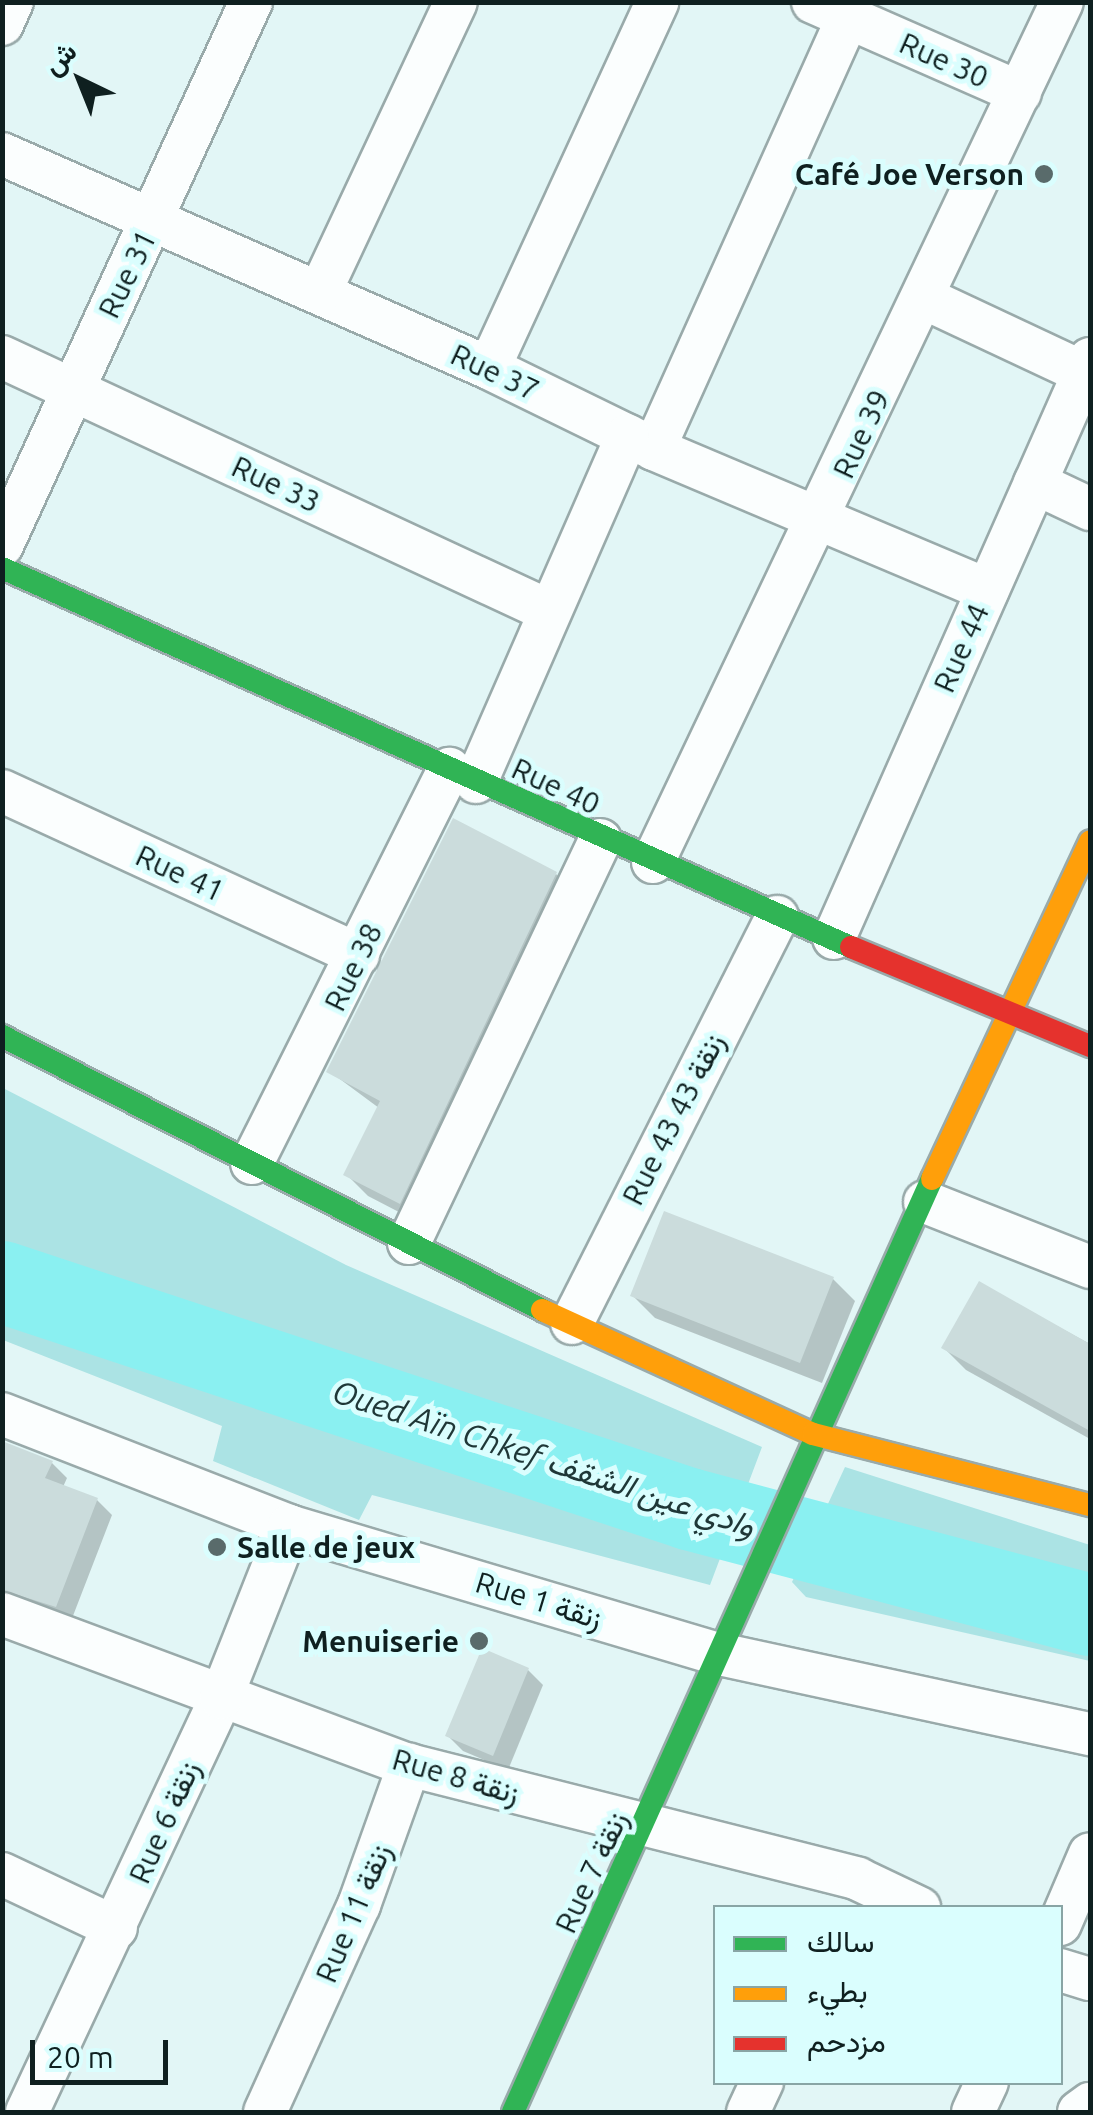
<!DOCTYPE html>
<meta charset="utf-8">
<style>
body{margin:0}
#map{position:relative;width:1093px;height:2115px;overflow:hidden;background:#e2f6f6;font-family:Ubuntu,Vazirmatn,sans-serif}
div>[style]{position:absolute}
.green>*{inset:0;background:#abe3e4}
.shadow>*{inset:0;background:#0003}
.river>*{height:82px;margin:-41px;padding:0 41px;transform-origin:41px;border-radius:41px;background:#8af0f1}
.building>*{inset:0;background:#cbdcdc}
.roads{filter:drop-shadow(2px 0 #9aa) drop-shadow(-2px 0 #9aa) drop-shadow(0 2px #9aa) drop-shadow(0 -2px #9aa)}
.street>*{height:42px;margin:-21px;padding:0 21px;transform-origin:21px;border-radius:21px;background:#fbfefe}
.fast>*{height:22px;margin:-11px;padding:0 11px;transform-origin:11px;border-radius:11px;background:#30b455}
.slow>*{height:22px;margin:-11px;padding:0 11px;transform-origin:11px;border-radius:11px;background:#ff9f0a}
.jam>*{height:22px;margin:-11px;padding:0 11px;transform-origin:11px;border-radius:11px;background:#e5322d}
.dots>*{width:28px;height:28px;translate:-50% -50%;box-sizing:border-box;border:5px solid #dafefe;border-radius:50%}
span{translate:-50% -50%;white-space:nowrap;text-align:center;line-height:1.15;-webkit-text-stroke:10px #dafefe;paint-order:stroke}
.street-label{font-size:30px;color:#0f2020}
.poi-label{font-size:30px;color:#0f2020;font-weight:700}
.right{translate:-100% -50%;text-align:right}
.left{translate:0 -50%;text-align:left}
.water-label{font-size:32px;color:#1f3737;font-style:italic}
.frame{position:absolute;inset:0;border:5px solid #0f2020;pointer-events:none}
.legend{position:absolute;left:713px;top:1905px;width:350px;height:180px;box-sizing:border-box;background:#dafefe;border:2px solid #89a5a5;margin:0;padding:12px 18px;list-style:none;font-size:30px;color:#0f2020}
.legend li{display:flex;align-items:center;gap:20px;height:50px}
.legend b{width:50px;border:2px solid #89a5a5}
.north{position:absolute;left:30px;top:30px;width:100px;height:100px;-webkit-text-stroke:8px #dafefe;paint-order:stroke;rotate:317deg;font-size:28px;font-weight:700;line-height:40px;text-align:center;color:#0f2020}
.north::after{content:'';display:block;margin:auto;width:35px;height:45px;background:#0f2020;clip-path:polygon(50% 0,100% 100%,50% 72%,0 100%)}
.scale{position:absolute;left:30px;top:2040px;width:138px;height:45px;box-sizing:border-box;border:5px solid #0f2020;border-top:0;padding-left:12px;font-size:30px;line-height:35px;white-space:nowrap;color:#0f2020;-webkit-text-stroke:8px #dafefe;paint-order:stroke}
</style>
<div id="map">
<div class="green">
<i style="clip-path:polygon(3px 1088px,346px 1265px,762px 1447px,710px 1585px,372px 1495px,359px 1520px,213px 1461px,222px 1426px,3px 1340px)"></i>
<i style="clip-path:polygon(845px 1467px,1090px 1545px,1090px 1661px,806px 1597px,792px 1582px)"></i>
</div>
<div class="shadow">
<i style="clip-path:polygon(556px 874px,578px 896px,422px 1224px,368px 1196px,346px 1174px,379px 1108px,329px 1071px)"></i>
<i style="clip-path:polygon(833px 1279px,855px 1301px,822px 1383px,655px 1318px,633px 1296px)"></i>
<i style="clip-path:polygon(980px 1284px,1090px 1344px,1090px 1439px,966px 1370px,944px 1348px)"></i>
<i style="clip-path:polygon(2px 1444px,52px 1463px,67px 1478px,63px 1487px,97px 1500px,112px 1515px,71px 1621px,2px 1611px)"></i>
<i style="clip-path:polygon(528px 1670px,543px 1685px,508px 1770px,463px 1751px,448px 1736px)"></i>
</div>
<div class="river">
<i style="left:2px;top:1282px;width:724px;rotate:18.28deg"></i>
<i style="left:689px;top:1509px;width:415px;rotate:14.8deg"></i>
</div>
<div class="building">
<i style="clip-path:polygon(453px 818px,557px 872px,400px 1204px,343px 1175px,380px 1101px,326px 1072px)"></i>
<i style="clip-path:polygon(664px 1211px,834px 1277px,800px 1363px,630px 1296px)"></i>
<i style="clip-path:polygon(979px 1281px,1090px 1344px,1090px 1431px,941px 1348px)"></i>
<i style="clip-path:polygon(2px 1441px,53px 1461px,45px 1478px,98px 1498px,56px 1607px,2px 1590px)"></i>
<i style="clip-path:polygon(482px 1648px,529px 1668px,493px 1756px,445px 1736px)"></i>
</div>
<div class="roads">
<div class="street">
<i style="left:813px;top:2px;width:226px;rotate:23.7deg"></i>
<i style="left:2px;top:24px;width:24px;rotate:-66deg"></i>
<i style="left:2px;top:154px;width:532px;rotate:23.72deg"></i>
<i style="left:489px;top:368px;width:184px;rotate:26.1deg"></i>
<i style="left:654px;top:449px;width:362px;rotate:22.9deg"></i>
<i style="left:320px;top:292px;width:320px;rotate:-64.9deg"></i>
<i style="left:924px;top:298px;width:177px;rotate:25.1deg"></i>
<i style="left:2px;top:357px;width:603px;rotate:24.91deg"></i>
<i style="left:489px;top:368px;width:403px;rotate:-65.3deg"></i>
<i style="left:654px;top:449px;width:473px;rotate:-65.8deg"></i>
<i style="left:1035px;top:483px;width:61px;rotate:25.3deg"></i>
<i style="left:2px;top:545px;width:597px;rotate:-65.37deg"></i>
<i style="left:476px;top:782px;width:378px;rotate:-66.4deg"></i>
<i style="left:2px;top:791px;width:392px;rotate:24.7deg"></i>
<i style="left:653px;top:862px;width:952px;rotate:-64.57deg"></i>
<i style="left:834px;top:938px;width:633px;rotate:-66.15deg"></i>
<i style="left:252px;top:1163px;width:441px;rotate:-63.4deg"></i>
<i style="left:925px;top:1202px;width:177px;rotate:21.5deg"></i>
<i style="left:409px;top:1243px;width:446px;rotate:-64.6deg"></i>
<i style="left:572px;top:1323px;width:455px;rotate:-63.2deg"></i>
<i style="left:2px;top:1414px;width:308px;rotate:21.3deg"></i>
<i style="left:289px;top:1526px;width:449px;rotate:16.6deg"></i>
<i style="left:719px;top:1654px;width:380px;rotate:12.2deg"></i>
<i style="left:2px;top:1614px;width:434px;rotate:20.4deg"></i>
<i style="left:409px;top:1765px;width:463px;rotate:14.2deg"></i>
<i style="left:858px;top:1879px;width:68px;rotate:25.4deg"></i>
<i style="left:2px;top:1874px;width:126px;rotate:25.3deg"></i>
<i style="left:1060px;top:1924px;width:76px;rotate:-66.8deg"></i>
<i style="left:1060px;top:1970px;width:31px;rotate:17deg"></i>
<i style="left:27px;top:2112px;width:457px;rotate:-64.9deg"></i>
<i style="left:221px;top:1698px;width:185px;rotate:-68.4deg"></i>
<i style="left:265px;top:2112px;width:227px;rotate:-65.6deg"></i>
<i style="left:359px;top:1905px;width:149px;rotate:-70.3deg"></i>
<i style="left:748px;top:2112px;width:33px;rotate:-65deg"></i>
<i style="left:973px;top:2112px;width:33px;rotate:-65deg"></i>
<i style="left:1079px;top:2112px;width:14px;rotate:-36deg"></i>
</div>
<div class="fast">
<i style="left:2px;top:568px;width:930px;rotate:24.06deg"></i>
<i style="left:2px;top:1036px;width:606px;rotate:26.9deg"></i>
<i style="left:513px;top:2112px;width:1023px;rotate:-65.82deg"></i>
</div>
<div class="slow">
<i style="left:932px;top:1179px;width:373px;rotate:-64.9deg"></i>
<i style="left:542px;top:1310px;width:298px;rotate:24.6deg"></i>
<i style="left:813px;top:1434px;width:286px;rotate:14.4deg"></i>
</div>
<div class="jam">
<i style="left:851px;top:947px;width:259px;rotate:22.5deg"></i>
</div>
</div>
<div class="dots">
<i style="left:1044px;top:174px;background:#596b6b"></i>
<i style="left:217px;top:1547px;background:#596b6b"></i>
<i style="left:479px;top:1641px;background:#596b6b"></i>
</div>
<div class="street-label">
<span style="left:944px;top:60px;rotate:24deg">Rue 30</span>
<span style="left:127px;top:274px;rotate:-64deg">Rue 31</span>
<span style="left:495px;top:372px;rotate:25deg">Rue 37</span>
<span style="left:861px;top:434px;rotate:-65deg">Rue 39</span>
<span style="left:276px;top:484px;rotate:25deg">Rue 33</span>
<span style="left:961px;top:648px;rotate:-66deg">Rue 44</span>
<span style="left:556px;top:786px;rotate:25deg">Rue 40</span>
<span style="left:180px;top:873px;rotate:25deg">Rue 41</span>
<span style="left:353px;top:967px;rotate:-64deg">Rue 38</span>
<span style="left:673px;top:1119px;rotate:-63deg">Rue 43 زنقة 43</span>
<span style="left:539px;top:1600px;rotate:17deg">Rue 1 زنقة</span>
<span style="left:456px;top:1776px;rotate:16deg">Rue 8 زنقة</span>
<span style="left:164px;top:1822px;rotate:-66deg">Rue 6 زنقة</span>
<span style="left:591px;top:1872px;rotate:-65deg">Rue 7 زنقة</span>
<span style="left:353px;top:1913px;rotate:-67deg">Rue 11 زنقة</span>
</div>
<div class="poi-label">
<span class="right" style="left:1024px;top:174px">Café Joe Verson</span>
<span class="left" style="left:237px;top:1547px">Salle de jeux</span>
<span class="right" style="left:459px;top:1641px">Menuiserie</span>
</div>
<div class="water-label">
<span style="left:544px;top:1458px;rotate:18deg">Oued Aïn Chkef وادي عين الشقف</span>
</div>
<div class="frame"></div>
<ul class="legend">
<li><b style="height:12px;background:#30b455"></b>سالك</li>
<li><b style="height:12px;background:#ff9f0a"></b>بطيء</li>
<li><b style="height:12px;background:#e5322d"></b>مزدحم</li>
</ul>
<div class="north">ش</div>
<div class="scale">20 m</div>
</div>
